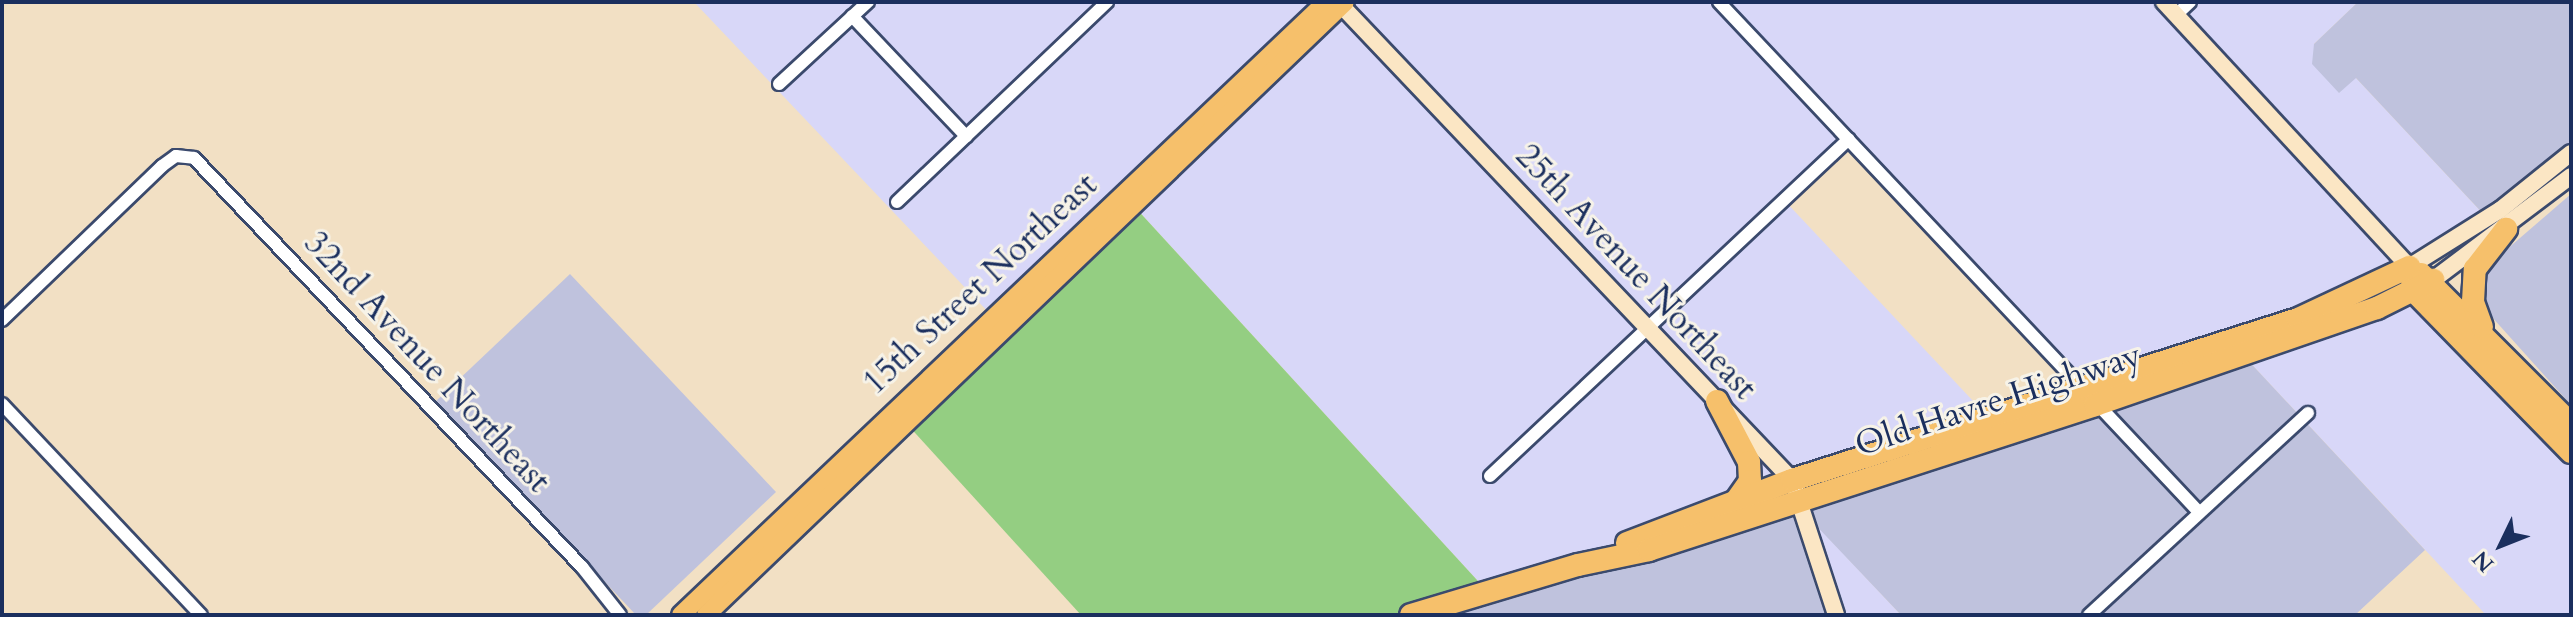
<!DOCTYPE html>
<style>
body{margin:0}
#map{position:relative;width:2573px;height:617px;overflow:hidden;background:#f2e0c4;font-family:Cardo,serif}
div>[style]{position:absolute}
.built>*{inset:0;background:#d8d7f8}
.industrial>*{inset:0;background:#bfc2dd}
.green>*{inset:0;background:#94ce82}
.roads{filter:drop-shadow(2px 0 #3b4a6d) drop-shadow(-2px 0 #3b4a6d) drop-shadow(0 2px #3b4a6d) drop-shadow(0 -2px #3b4a6d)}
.street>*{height:12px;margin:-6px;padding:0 6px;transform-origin:6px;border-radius:6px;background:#fff}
.secondary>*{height:16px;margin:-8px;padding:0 8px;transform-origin:8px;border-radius:8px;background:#fbe6c4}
.primary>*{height:18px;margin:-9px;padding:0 9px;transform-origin:9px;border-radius:9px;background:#f6c06b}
.highway>*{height:22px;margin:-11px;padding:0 11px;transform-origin:11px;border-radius:11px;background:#f6c06b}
span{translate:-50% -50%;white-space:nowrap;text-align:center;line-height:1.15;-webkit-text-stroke:6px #f7f3e8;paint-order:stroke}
.street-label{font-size:34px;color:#1b2f5e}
.frame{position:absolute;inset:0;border:4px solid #1b2f5e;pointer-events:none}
.north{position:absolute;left:2461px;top:505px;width:80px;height:80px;-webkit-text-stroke:6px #f7f3e8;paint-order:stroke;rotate:227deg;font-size:22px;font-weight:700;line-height:32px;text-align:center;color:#1b2f5e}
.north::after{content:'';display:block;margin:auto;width:28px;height:36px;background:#1b2f5e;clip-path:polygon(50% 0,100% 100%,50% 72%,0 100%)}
</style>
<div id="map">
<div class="built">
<i style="clip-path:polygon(694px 2px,1326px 2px,992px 316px)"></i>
<i style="clip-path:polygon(1345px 2px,2157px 2px,2176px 15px,2190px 2px,2358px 2px,2314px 44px,2356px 78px,2488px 219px,2409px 267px,2082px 390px,1849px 139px,1784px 200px,1990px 419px,1488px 592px,1133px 205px)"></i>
<i style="clip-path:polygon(2414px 291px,2571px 452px,2571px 615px,2486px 615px,2243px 355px)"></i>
<i style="clip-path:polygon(1807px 515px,1901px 615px,1839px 615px)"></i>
</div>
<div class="industrial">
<i style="clip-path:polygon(2358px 2px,2571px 2px,2571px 147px,2488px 219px,2356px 78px,2339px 93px,2312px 64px,2314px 44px)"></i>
<i style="clip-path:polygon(2571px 194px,2571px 405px,2491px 316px,2483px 290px,2491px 263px)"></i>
<i style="clip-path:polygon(570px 274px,776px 492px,646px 615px,636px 615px,435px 402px)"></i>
<i style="clip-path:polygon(2243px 355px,2425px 550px,2355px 615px,1901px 615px,1808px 517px,1839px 615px,1419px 615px)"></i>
</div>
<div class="green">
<i style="clip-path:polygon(1133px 205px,1488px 592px,1413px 615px,1081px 615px,906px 423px)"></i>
</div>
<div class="roads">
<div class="street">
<i style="left:1719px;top:2px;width:700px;rotate:46.74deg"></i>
<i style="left:2176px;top:15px;width:19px;rotate:-43deg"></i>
<i style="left:852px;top:16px;width:166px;rotate:46.5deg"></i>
<i style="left:779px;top:84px;width:121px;rotate:-42.7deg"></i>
<i style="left:897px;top:202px;width:290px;rotate:-43.6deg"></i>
<i style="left:2px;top:320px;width:222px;rotate:-43.9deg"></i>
<i style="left:162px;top:166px;width:17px;rotate:-36deg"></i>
<i style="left:176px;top:156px;width:18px;rotate:6deg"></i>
<i style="left:194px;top:158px;width:564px;rotate:46.51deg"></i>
<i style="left:582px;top:567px;width:61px;rotate:51.6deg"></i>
<i style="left:2px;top:404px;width:290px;rotate:46.7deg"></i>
<i style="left:1490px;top:476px;width:492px;rotate:-43.2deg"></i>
<i style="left:2089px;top:615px;width:298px;rotate:-42.7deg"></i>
</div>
<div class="secondary">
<i style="left:1338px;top:2px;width:659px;rotate:46.48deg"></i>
<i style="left:1792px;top:480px;width:142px;rotate:71.9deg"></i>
<i style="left:2164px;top:2px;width:361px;rotate:47.2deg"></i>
<i style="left:2409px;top:267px;width:107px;rotate:-32.1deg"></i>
<i style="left:2500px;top:210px;width:91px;rotate:-38.8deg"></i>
<i style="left:2433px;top:280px;width:173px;rotate:-37deg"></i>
</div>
<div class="primary">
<i style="left:681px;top:615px;width:890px;rotate:-43.54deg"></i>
<i style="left:706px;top:615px;width:885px;rotate:-43.81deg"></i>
</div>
<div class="highway">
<i style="left:2421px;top:274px;width:212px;rotate:45deg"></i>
<i style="left:2412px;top:280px;width:11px;rotate:80deg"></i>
<i style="left:2414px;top:291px;width:225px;rotate:45.7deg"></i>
<i style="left:2482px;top:327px;width:27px;rotate:-110deg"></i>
<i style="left:2473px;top:302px;width:33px;rotate:-87deg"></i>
<i style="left:2475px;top:269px;width:51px;rotate:-52.2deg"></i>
<i style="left:1717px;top:401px;width:69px;rotate:62.3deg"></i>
<i style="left:1749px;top:462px;width:19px;rotate:87deg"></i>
<i style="left:1750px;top:481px;width:24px;rotate:125deg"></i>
<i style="left:1627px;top:543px;width:177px;rotate:-20.9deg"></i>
<i style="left:1792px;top:480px;width:531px;rotate:-17.65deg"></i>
<i style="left:2298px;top:319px;width:123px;rotate:-25.1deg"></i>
<i style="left:1411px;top:615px;width:174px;rotate:-16.7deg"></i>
<i style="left:1578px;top:565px;width:73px;rotate:-11.9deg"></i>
<i style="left:1649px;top:550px;width:469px;rotate:-18deg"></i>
<i style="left:2095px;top:405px;width:298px;rotate:-19deg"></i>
<i style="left:2377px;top:308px;width:63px;rotate:-26.6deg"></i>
</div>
</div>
<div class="street-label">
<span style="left:1636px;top:272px;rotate:47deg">25th Avenue Northeast</span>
<span style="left:980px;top:284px;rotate:-43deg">15th Street Northeast</span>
<span style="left:427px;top:362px;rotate:47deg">32nd Avenue Northeast</span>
<span style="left:1998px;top:400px;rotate:-18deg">Old Havre Highway</span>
</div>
<div class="frame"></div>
<div class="north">N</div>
</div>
